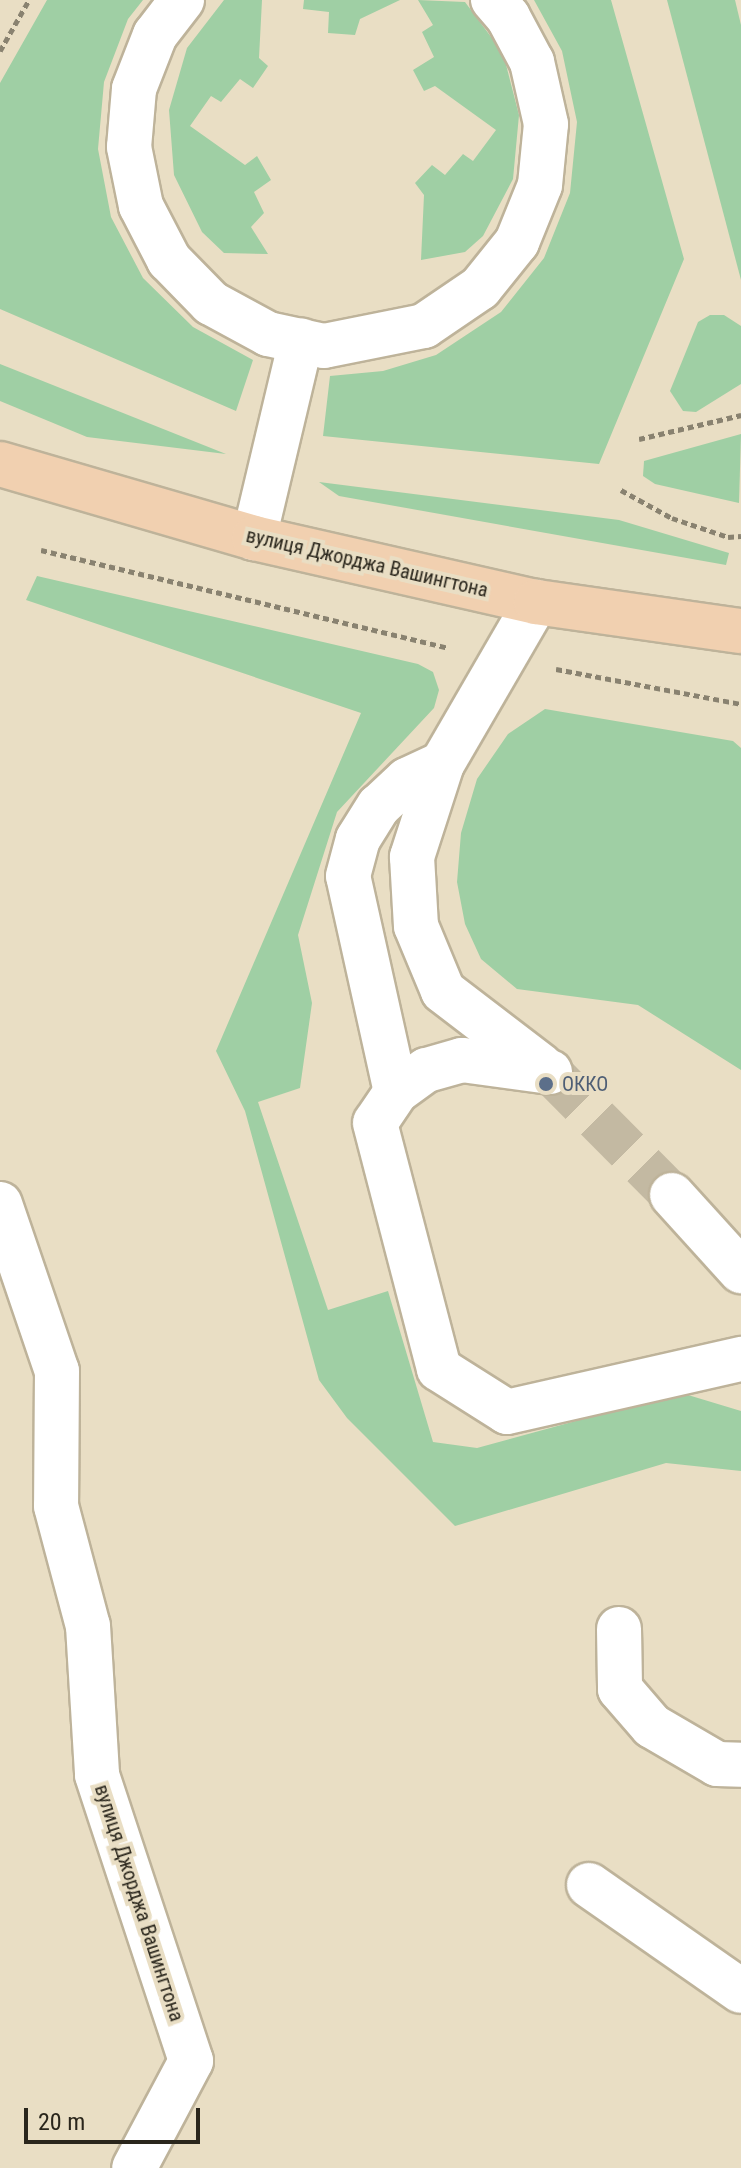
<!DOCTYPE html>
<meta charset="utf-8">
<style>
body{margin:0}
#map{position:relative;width:741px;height:2168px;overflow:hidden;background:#e9dec4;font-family:"Roboto Condensed",sans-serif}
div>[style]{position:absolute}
.green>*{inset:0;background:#9fcfa4}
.minor-tunnel>*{height:44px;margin-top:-22px;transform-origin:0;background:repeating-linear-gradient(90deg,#c3b9a2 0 44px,transparent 0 66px)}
.path>*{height:5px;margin-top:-2.5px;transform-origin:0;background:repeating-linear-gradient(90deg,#898270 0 6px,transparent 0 10px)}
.roads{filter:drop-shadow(2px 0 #beb39a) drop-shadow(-2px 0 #beb39a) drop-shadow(0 2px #beb39a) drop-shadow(0 -2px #beb39a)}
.minor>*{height:44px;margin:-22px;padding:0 22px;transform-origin:22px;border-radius:22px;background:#fff}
.major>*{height:44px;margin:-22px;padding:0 22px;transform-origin:22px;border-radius:22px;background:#f1d0b0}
.dots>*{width:22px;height:22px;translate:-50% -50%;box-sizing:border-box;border:4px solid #e9dec4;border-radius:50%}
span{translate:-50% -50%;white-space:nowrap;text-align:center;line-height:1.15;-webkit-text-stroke:8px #e9dec4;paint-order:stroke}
.street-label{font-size:20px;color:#2a261c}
.service-label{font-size:20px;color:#4e5e75}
.left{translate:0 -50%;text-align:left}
.scale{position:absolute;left:24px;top:2108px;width:176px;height:36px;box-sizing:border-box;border:4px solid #2a261c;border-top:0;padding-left:10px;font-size:24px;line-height:28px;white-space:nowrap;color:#2a261c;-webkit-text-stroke:6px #e9dec4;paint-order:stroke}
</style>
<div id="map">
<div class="green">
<i style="clip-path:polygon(47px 0,143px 0,128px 19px,104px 82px,98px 149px,111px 217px,143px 278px,193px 327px,253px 360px,236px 411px,0 309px,0 83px)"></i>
<i style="clip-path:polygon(224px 0,262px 0,259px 58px,268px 66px,253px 88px,240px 79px,221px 102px,211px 96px,190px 126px,245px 165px,257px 156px,271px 180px,254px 192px,264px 213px,251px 227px,268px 254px,224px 253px,202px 232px,174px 175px,169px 110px,187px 48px)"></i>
<i style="clip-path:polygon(304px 0,400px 0,360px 19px,355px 35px,328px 33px,329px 12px,303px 9px)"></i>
<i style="clip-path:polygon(418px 0,465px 2px,503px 53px,519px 115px,513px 179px,483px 236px,465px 252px,421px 260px,424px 195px,415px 183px,432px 165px,445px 175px,463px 154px,473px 161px,496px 130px,435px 86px,424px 91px,413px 70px,434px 57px,422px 32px,433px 25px)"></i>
<i style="clip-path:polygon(534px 0,611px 0,684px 259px,599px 464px,323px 436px,330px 376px,383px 371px,436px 355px,501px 312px,544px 258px,570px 193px,577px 122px,562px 51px)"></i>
<i style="clip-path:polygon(667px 0,735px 0,741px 25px,741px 280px)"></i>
<i style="clip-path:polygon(710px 315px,724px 315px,741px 326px,741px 384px,696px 412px,683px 411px,670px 391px,698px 322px)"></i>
<i style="clip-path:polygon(0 364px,226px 454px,87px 437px,0 401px)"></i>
<i style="clip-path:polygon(741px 434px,739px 503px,655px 484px,643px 476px,644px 461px)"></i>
<i style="clip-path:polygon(319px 482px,619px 520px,729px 553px,726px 565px,339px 496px)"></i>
<i style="clip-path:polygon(37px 576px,418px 664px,433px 672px,439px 690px,434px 708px,337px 812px,298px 935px,312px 1003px,300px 1088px,258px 1102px,328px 1310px,388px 1291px,433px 1442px,477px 1448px,660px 1398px,688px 1395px,741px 1411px,741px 1471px,666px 1463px,455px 1526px,347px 1418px,319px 1380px,245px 1111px,216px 1051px,361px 713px,26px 600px)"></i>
<i style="clip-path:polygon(545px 709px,733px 741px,741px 748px,741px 1070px,638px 1005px,517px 989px,481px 959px,465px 924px,457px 882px,461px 833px,477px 779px,508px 734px)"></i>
</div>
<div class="minor-tunnel">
<i style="left:550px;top:1072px;width:173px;rotate:45.2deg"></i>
</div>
<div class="path">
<i style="left:0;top:51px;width:59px;rotate:-60.4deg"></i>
<i style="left:639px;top:439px;width:105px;rotate:-13.2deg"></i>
<i style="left:621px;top:490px;width:58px;rotate:28.8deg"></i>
<i style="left:672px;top:518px;width:59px;rotate:18.7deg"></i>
<i style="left:728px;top:537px;width:13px;rotate:-4deg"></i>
<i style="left:41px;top:550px;width:419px;rotate:13.5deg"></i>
<i style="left:556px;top:669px;width:188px;rotate:10.7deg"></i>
</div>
<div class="roads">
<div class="minor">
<i style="left:182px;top:0;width:44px;rotate:127.6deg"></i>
<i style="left:155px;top:35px;width:58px;rotate:111.3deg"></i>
<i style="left:134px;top:89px;width:58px;rotate:94.9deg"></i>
<i style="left:129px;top:147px;width:60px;rotate:78.5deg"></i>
<i style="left:141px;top:206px;width:61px;rotate:62.6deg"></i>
<i style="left:169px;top:260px;width:60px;rotate:45.7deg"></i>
<i style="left:211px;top:303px;width:65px;rotate:28.5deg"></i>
<i style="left:268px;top:334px;width:57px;rotate:12.1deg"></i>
<i style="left:324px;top:346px;width:102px;rotate:-11.3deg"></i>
<i style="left:424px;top:326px;width:68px;rotate:-34.2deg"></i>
<i style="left:480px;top:288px;width:59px;rotate:-51.2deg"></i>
<i style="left:517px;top:242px;width:61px;rotate:-68deg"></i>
<i style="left:540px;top:185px;width:61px;rotate:-84.4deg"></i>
<i style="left:546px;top:124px;width:64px;rotate:-102.7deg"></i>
<i style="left:532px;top:62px;width:51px;rotate:-118.1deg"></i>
<i style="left:508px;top:17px;width:23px;rotate:-131deg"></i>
<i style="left:254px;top:538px;width:203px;rotate:-76.6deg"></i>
<i style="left:536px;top:602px;width:187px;rotate:120.1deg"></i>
<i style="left:442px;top:764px;width:98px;rotate:107.9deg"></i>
<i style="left:412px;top:857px;width:69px;rotate:86.7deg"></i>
<i style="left:416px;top:926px;width:70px;rotate:67.4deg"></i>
<i style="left:443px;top:991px;width:123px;rotate:37.4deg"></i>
<i style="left:550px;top:1072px;width:89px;rotate:-172.2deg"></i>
<i style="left:462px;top:1060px;width:37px;rotate:164deg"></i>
<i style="left:426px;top:1070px;width:37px;rotate:144deg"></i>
<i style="left:396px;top:1092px;width:37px;rotate:124deg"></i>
<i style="left:375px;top:1123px;width:254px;rotate:75.4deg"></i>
<i style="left:439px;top:1369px;width:80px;rotate:32.3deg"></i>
<i style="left:507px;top:1412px;width:240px;rotate:-12.8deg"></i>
<i style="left:396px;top:1092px;width:221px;rotate:-102.5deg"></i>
<i style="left:348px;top:876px;width:38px;rotate:-75deg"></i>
<i style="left:358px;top:839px;width:39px;rotate:-58deg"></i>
<i style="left:379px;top:806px;width:38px;rotate:-43deg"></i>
<i style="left:407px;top:780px;width:38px;rotate:-25deg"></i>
<i style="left:672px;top:1195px;width:103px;rotate:47.8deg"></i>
<i style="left:0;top:1204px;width:176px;rotate:71.2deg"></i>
<i style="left:57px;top:1371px;width:135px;rotate:90.4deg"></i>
<i style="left:56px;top:1506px;width:124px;rotate:75.1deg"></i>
<i style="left:88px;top:1626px;width:149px;rotate:86.5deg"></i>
<i style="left:97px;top:1775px;width:301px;rotate:71.8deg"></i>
<i style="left:191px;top:2061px;width:121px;rotate:118deg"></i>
<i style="left:619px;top:1629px;width:60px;rotate:89deg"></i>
<i style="left:620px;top:1689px;width:49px;rotate:49.1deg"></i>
<i style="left:652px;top:1726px;width:75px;rotate:30.3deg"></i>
<i style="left:717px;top:1764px;width:24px;rotate:2deg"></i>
<i style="left:589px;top:1885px;width:185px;rotate:34.9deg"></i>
</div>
<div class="major">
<i style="left:0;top:464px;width:265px;rotate:16.2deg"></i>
<i style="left:254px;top:538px;width:289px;rotate:12.8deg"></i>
<i style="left:536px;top:602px;width:207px;rotate:8.1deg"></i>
</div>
</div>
<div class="dots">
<i style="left:546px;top:1084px;background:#5c6f8a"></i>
</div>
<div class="street-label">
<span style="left:367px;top:563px;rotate:13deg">вулиця Джорджа Вашингтона</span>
<span style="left:139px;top:1903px;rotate:72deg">вулиця Джорджа Вашингтона</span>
</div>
<div class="service-label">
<span class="left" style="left:562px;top:1084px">ОККО</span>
</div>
<div class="scale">20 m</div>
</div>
